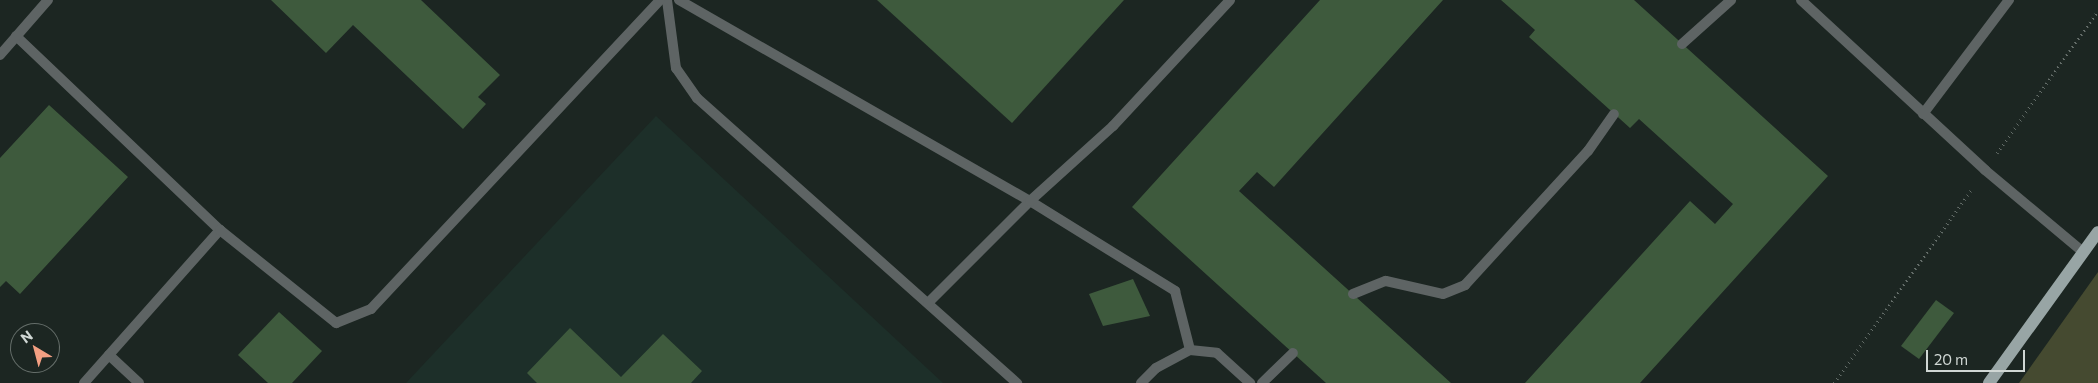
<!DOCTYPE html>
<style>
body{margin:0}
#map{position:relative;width:2098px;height:383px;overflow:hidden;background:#1c2622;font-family:Commissioner,sans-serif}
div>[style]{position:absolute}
.built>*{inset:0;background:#1d2f29}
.green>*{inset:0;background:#454a30}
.building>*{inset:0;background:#3e5a3d}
.path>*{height:3px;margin-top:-1.5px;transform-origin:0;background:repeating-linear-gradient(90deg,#646d69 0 1px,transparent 0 5px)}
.lane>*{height:10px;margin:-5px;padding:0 5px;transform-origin:5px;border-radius:5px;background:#5e6464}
.primary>*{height:12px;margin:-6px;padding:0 6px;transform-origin:6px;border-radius:6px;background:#98a5a5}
span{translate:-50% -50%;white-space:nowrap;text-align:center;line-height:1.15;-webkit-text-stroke:4px #1c2622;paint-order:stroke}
.north{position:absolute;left:10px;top:323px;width:50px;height:50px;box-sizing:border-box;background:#1c2622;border:1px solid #646d69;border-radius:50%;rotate:323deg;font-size:14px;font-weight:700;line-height:20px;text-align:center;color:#d0d7d4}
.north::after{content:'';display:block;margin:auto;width:18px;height:22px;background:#f39f82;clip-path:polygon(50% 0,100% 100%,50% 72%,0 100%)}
.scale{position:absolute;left:1926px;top:350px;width:99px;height:22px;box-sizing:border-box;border:2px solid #d0d7d4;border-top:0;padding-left:6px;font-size:15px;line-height:18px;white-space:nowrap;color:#d0d7d4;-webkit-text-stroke:4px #1c2622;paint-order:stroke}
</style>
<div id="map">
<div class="built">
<i style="clip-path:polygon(656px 116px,943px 383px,406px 383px)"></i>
</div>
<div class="green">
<i style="clip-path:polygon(2098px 272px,2098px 383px,2019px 383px)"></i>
</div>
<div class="building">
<i style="clip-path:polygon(271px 0,421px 0,500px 75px,478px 97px,486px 104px,463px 129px,353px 25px,326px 53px)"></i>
<i style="clip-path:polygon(877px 0,1124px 0,1012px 123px)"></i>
<i style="clip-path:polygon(1320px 0,1443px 0,1274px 187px,1257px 172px,1239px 191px,1451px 383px,1326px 383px,1132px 207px)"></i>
<i style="clip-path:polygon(1501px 0,1634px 0,1828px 176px,1640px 383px,1525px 383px,1690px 201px,1715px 224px,1733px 204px,1639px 119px,1630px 128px,1529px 37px,1535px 30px)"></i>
<i style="clip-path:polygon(49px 105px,128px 177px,20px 294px,6px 281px,0 287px,0 158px)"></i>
<i style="clip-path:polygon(1133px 279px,1150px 316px,1103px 326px,1089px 294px)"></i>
<i style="clip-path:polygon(1936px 300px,1954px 313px,1919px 359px,1901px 346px)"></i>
<i style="clip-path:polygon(279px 312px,322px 351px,292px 383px,268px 383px,238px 355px)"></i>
<i style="clip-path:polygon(570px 328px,621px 377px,663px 334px,702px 371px,691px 383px,537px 383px,527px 373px)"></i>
</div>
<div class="path">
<i style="left:1997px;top:153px;width:174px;rotate:-54.6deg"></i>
<i style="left:1834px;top:383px;width:238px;rotate:-54.6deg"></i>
</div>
<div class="lane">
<i style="left:667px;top:0;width:69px;rotate:82.5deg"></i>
<i style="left:676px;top:68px;width:37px;rotate:55deg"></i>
<i style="left:697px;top:98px;width:429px;rotate:41.7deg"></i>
<i style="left:679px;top:0;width:404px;rotate:29.8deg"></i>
<i style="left:1030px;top:201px;width:171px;rotate:31.8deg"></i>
<i style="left:1175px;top:291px;width:61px;rotate:75.7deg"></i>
<i style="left:1801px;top:0;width:251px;rotate:42.7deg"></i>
<i style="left:1985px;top:170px;width:128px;rotate:39.9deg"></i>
<i style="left:16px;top:36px;width:282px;rotate:43.6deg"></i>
<i style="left:1682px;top:44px;width:66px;rotate:-41.9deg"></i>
<i style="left:0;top:55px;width:73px;rotate:-48.9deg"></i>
<i style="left:1923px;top:114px;width:143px;rotate:-53deg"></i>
<i style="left:1353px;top:294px;width:35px;rotate:-22deg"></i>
<i style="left:1386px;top:281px;width:58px;rotate:12.8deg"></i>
<i style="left:1443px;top:294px;width:24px;rotate:-22deg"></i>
<i style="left:1465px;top:285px;width:182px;rotate:-47.5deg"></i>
<i style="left:1588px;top:151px;width:45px;rotate:-54.9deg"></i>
<i style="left:928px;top:303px;width:144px;rotate:-45deg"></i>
<i style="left:1030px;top:201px;width:112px;rotate:-42.1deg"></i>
<i style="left:1113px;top:126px;width:172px;rotate:-47.1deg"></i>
<i style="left:109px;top:355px;width:41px;rotate:43deg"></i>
<i style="left:84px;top:383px;width:205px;rotate:-48.4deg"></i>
<i style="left:220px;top:230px;width:149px;rotate:38.7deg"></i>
<i style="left:336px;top:323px;width:38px;rotate:-22deg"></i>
<i style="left:371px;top:309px;width:423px;rotate:-46.9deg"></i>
<i style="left:1141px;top:383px;width:21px;rotate:-45deg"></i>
<i style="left:1156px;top:368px;width:38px;rotate:-28deg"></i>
<i style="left:1190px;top:350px;width:27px;rotate:6deg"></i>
<i style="left:1217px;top:353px;width:45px;rotate:42.3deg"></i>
<i style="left:1262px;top:383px;width:43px;rotate:-44.1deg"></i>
</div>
<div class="primary">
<i style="left:1989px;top:383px;width:186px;rotate:-54.2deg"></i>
</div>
<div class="north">N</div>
<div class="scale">20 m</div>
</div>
